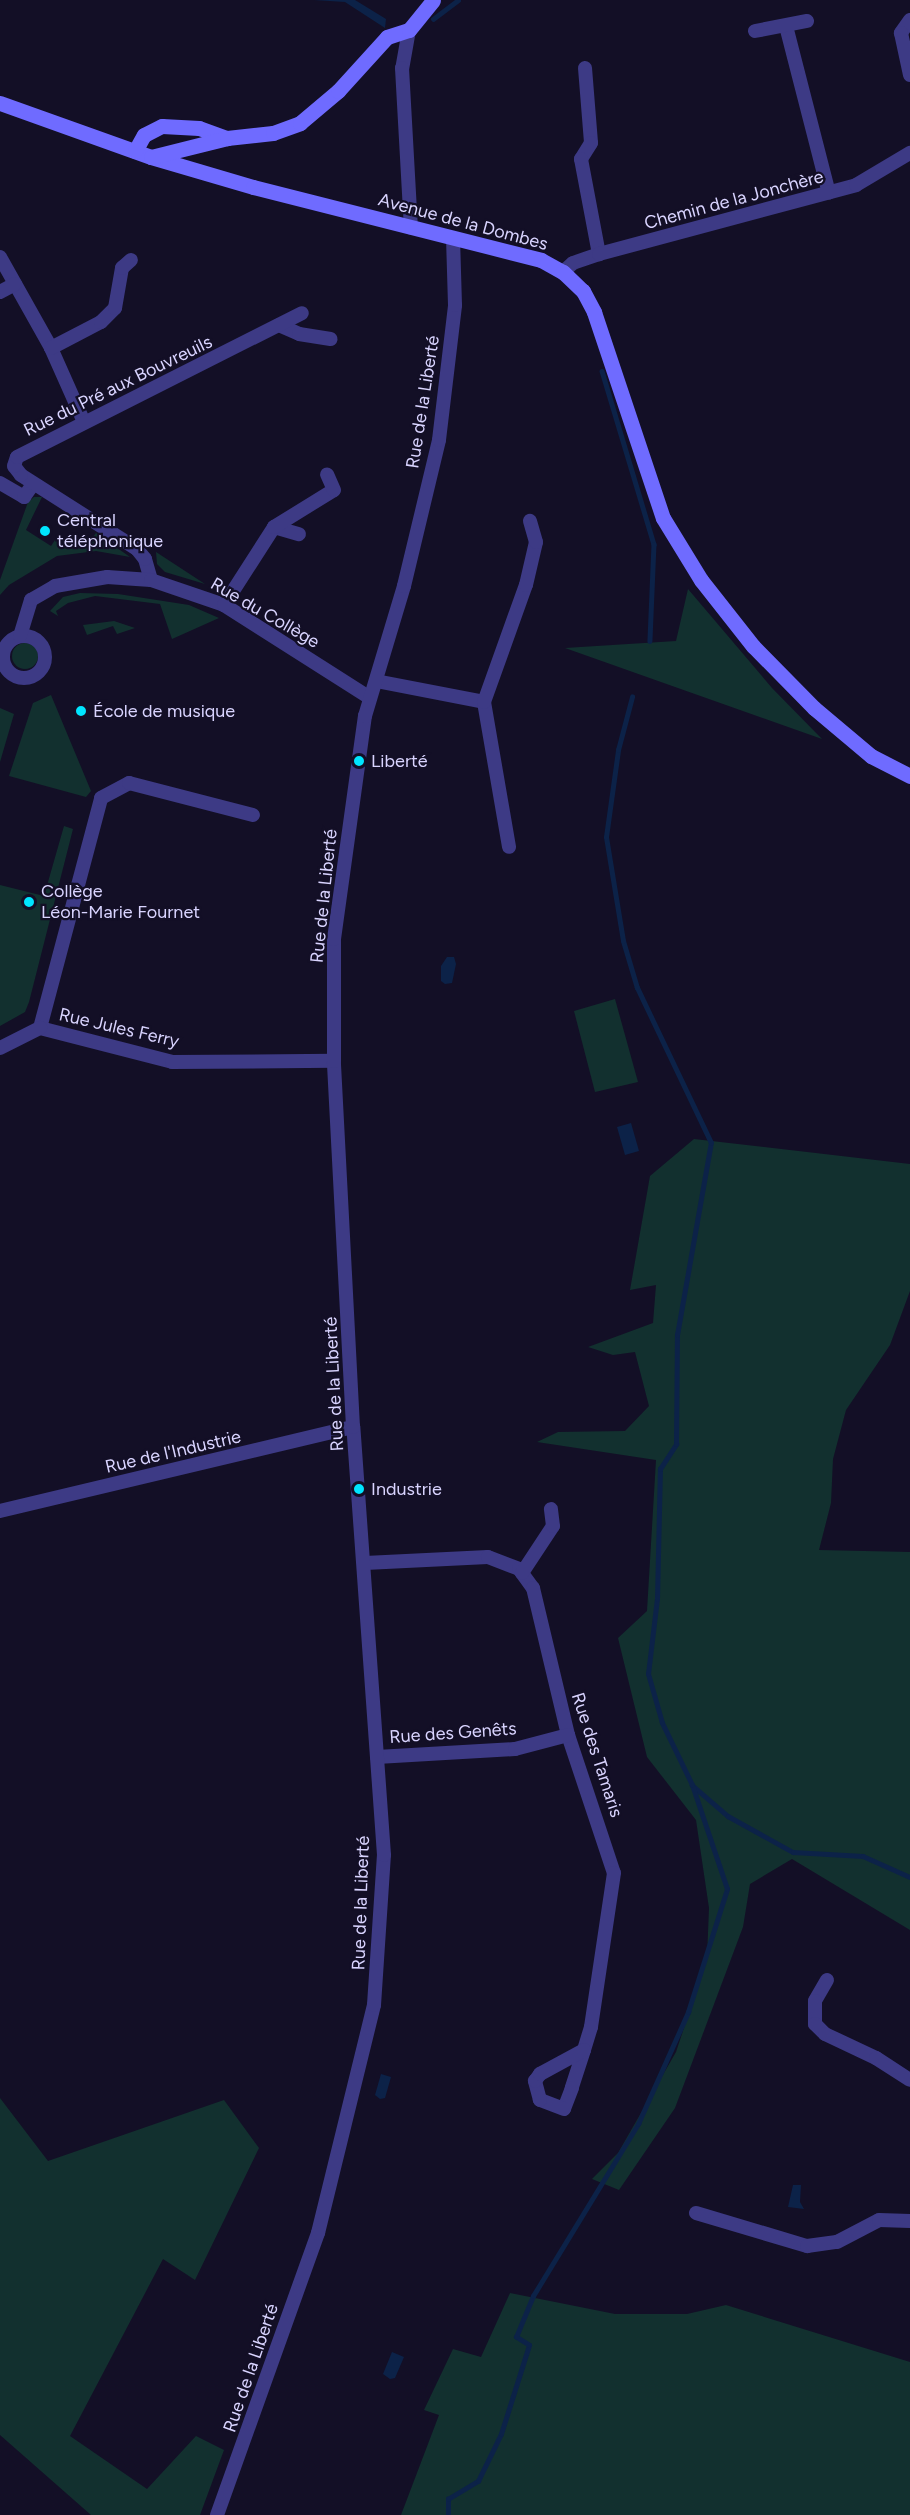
<!DOCTYPE html>
<meta charset="utf-8">
<style>
body{margin:0}
#map{position:relative;width:910px;height:2515px;overflow:hidden;background:#130f26;font-family:Figtree,sans-serif}
div>[style]{position:absolute}
.green>*{inset:0;background:#12302f}
.round{border-radius:50%}
.water>*{inset:0;background:#0c2248}
.stream>*{height:4.5px;margin:-2.25px;padding:0 2.25px;transform-origin:2.25px;border-radius:2.25px;background:#0c2248}
.street>*{height:14px;margin:-7px;padding:0 7px;transform-origin:7px;border-radius:7px;background:#3d3a85}
.street>.ring{margin:-7px;padding:0;box-sizing:content-box;background:none;border:14px solid #3d3a85;border-radius:50%}
.secondary>*{height:15px;margin:-7.5px;padding:0 7.5px;transform-origin:7.5px;border-radius:7.5px;background:#6f6bff}
.dots>*{width:16px;height:16px;translate:-50% -50%;box-sizing:border-box;border:3px solid #130f26;border-radius:50%}
span{translate:-50% -50%;white-space:nowrap;text-align:center;line-height:1.15;-webkit-text-stroke:4.5px #130f26;paint-order:stroke}
.street-label{font-size:18px;color:#d9d4ff}
.poi-label{font-size:18px;color:#d9d4ff}
.left{translate:0 -50%;text-align:left}
</style>
<div id="map">
<div class="green">
<i style="clip-path:polygon(34px 497px,42px 497px,26px 530px,51px 546px,57px 537px,68px 544px,73px 537px,92px 538px,96px 533px,130px 557px,96px 551px,57px 556px,9px 585px,0 595px,0 580px,28px 502px)"></i>
<i style="clip-path:polygon(156px 552px,205px 584px,165px 572px,157px 564px)"></i>
<i style="clip-path:polygon(688px 589px,772px 688px,822px 739px,565px 648px,676px 641px)"></i>
<i style="clip-path:polygon(80px 593px,118px 594px,189px 605px,219px 618px,172px 639px,160px 604px,95px 596px,68px 603px,56px 611px,58px 616px,50px 611px,63px 597px)"></i>
<i style="clip-path:polygon(114px 621px,135px 628px,117px 634px,113px 626px,87px 635px,83px 625px)"></i>
<i class="round" style="left:12px;top:643px;width:26px;height:26px"></i>
<i style="clip-path:polygon(51px 695px,91px 791px,86px 797px,9px 776px,33px 703px)"></i>
<i style="clip-path:polygon(0 708px,14px 714px,0 762px)"></i>
<i style="clip-path:polygon(64px 826px,73px 829px,29px 1002px,25px 1012px,0 1026px,0 885px,44px 896px)"></i>
<i style="clip-path:polygon(615px 999px,638px 1082px,595px 1092px,574px 1011px)"></i>
<i style="clip-path:polygon(694px 1139px,910px 1164px,910px 1291px,890px 1345px,846px 1410px,833px 1459px,831px 1503px,819px 1550px,910px 1552px,910px 1930px,792px 1859px,750px 1884px,743px 1927px,675px 2108px,619px 2190px,592px 2179px,618px 2153px,676px 2052px,707px 1958px,709px 1908px,696px 1820px,647px 1757px,618px 1638px,647px 1611px,656px 1460px,537px 1442px,558px 1432px,625px 1431px,649px 1406px,635px 1352px,613px 1355px,588px 1347px,653px 1323px,656px 1285px,630px 1290px,650px 1176px)"></i>
<i style="clip-path:polygon(0 2098px,48px 2161px,224px 2100px,259px 2148px,195px 2280px,163px 2259px,70px 2436px,147px 2489px,196px 2436px,224px 2450px,200px 2515px,91px 2515px,0 2435px)"></i>
<i style="clip-path:polygon(510px 2293px,615px 2314px,687px 2314px,726px 2305px,910px 2362px,910px 2515px,401px 2515px,439px 2415px,424px 2410px,453px 2349px,481px 2357px)"></i>
</div>
<div class="water">
<i style="clip-path:polygon(314px 0,355px 0,386px 19px,385px 28px,345px 2px)"></i>
<i style="clip-path:polygon(447px 957px,454px 957px,456px 964px,452px 983px,445px 984px,441px 981px,441px 966px)"></i>
<i style="clip-path:polygon(631px 1123px,639px 1151px,625px 1155px,617px 1127px)"></i>
<i style="clip-path:polygon(381px 2074px,391px 2077px,385px 2098px,380px 2099px,375px 2095px)"></i>
<i style="clip-path:polygon(793px 2185px,801px 2185px,800px 2202px,804px 2209px,788px 2207px)"></i>
<i style="clip-path:polygon(392px 2352px,404px 2357px,395px 2378px,390px 2379px,383px 2374px)"></i>
</div>
<div class="stream">
<i style="left:433px;top:19px;width:31px;rotate:-37deg"></i>
<i style="left:602px;top:371px;width:181px;rotate:73.3deg"></i>
<i style="left:654px;top:544px;width:97px;rotate:92.4deg"></i>
<i style="left:692px;top:1785px;width:48px;rotate:40.7deg"></i>
<i style="left:728px;top:1816px;width:74px;rotate:29deg"></i>
<i style="left:793px;top:1852px;width:70px;rotate:3.3deg"></i>
<i style="left:863px;top:1856px;width:51px;rotate:24.1deg"></i>
<i style="left:448px;top:2515px;width:16px;rotate:-90deg"></i>
<i style="left:448px;top:2499px;width:35px;rotate:-31deg"></i>
<i style="left:478px;top:2481px;width:52px;rotate:-63.9deg"></i>
<i style="left:501px;top:2434px;width:93px;rotate:-72.5deg"></i>
<i style="left:529px;top:2345px;width:15px;rotate:-148deg"></i>
<i style="left:516px;top:2337px;width:44px;rotate:-67.5deg"></i>
<i style="left:533px;top:2296px;width:202px;rotate:-58.6deg"></i>
<i style="left:638px;top:2124px;width:123px;rotate:-65.9deg"></i>
<i style="left:688px;top:2012px;width:129px;rotate:-72.4deg"></i>
<i style="left:727px;top:1889px;width:110px;rotate:-108.6deg"></i>
<i style="left:692px;top:1785px;width:69px;rotate:-115.8deg"></i>
<i style="left:662px;top:1723px;width:51px;rotate:-105.9deg"></i>
<i style="left:648px;top:1674px;width:76px;rotate:-83.2deg"></i>
<i style="left:657px;top:1599px;width:130px;rotate:-88.7deg"></i>
<i style="left:660px;top:1469px;width:30px;rotate:-57deg"></i>
<i style="left:676px;top:1444px;width:109px;rotate:-89.5deg"></i>
<i style="left:677px;top:1335px;width:195px;rotate:-80deg"></i>
<i style="left:711px;top:1143px;width:172px;rotate:-115.5deg"></i>
<i style="left:637px;top:988px;width:49px;rotate:-106.6deg"></i>
<i style="left:623px;top:941px;width:105px;rotate:-99.3deg"></i>
<i style="left:606px;top:837px;width:88px;rotate:-82.1deg"></i>
<i style="left:618px;top:750px;width:55px;rotate:-75.2deg"></i>
</div>
<div class="street">
<i style="left:910px;top:20px;width:16px;rotate:125deg"></i>
<i style="left:901px;top:33px;width:43px;rotate:77.9deg"></i>
<i style="left:786px;top:26px;width:172px;rotate:75.6deg"></i>
<i style="left:409px;top:30px;width:39px;rotate:100deg"></i>
<i style="left:402px;top:68px;width:160px;rotate:86.8deg"></i>
<i style="left:755px;top:31px;width:53px;rotate:-10.9deg"></i>
<i style="left:585px;top:68px;width:75px;rotate:85.4deg"></i>
<i style="left:591px;top:143px;width:19px;rotate:122deg"></i>
<i style="left:581px;top:159px;width:97px;rotate:79.3deg"></i>
<i style="left:0;top:257px;width:104px;rotate:60.7deg"></i>
<i style="left:51px;top:348px;width:81px;rotate:66deg"></i>
<i style="left:563px;top:272px;width:13px;rotate:-42deg"></i>
<i style="left:573px;top:263px;width:28px;rotate:-19deg"></i>
<i style="left:599px;top:254px;width:266px;rotate:-15deg"></i>
<i style="left:856px;top:185px;width:63px;rotate:-30.7deg"></i>
<i style="left:0;top:292px;width:17px;rotate:-28deg"></i>
<i style="left:279px;top:325px;width:22px;rotate:24deg"></i>
<i style="left:299px;top:334px;width:32px;rotate:9deg"></i>
<i style="left:51px;top:348px;width:56px;rotate:-27.5deg"></i>
<i style="left:101px;top:322px;width:20px;rotate:-45deg"></i>
<i style="left:115px;top:308px;width:41px;rotate:-80.1deg"></i>
<i style="left:122px;top:268px;width:12px;rotate:-42deg"></i>
<i style="left:0;top:483px;width:28px;rotate:30deg"></i>
<i style="left:24px;top:497px;width:16px;rotate:-55deg"></i>
<i style="left:274px;top:527px;width:26px;rotate:16deg"></i>
<i style="left:151px;top:580px;width:22px;rotate:-106deg"></i>
<i style="left:145px;top:559px;width:13px;rotate:-129deg"></i>
<i style="left:137px;top:549px;width:138px;rotate:-147.5deg"></i>
<i style="left:21px;top:475px;width:11px;rotate:-128deg"></i>
<i style="left:14px;top:466px;width:9px;rotate:-72deg"></i>
<i style="left:17px;top:457px;width:319px;rotate:-26.8deg"></i>
<i style="left:224px;top:605px;width:93px;rotate:-57.3deg"></i>
<i style="left:274px;top:527px;width:70px;rotate:-31.7deg"></i>
<i style="left:334px;top:490px;width:17px;rotate:-114deg"></i>
<i class="ring" style="left:3px;top:636px;width:28px;height:28px"></i>
<i style="left:20px;top:636px;width:38px;rotate:-73deg"></i>
<i style="left:31px;top:600px;width:28px;rotate:-30deg"></i>
<i style="left:55px;top:586px;width:53px;rotate:-9.8deg"></i>
<i style="left:107px;top:577px;width:44px;rotate:3.9deg"></i>
<i style="left:151px;top:580px;width:77px;rotate:18.9deg"></i>
<i style="left:224px;top:605px;width:173px;rotate:32.5deg"></i>
<i style="left:376px;top:681px;width:110px;rotate:11deg"></i>
<i style="left:484px;top:702px;width:147px;rotate:80.2deg"></i>
<i style="left:484px;top:702px;width:124px;rotate:-70.3deg"></i>
<i style="left:526px;top:585px;width:44px;rotate:-76.9deg"></i>
<i style="left:536px;top:542px;width:22px;rotate:-106deg"></i>
<i style="left:40px;top:1028px;width:238px;rotate:-75.1deg"></i>
<i style="left:101px;top:798px;width:32px;rotate:-28deg"></i>
<i style="left:129px;top:783px;width:128px;rotate:14.5deg"></i>
<i style="left:40px;top:1028px;width:136px;rotate:14.4deg"></i>
<i style="left:172px;top:1062px;width:162px;rotate:-0.4deg"></i>
<i style="left:0;top:1048px;width:45px;rotate:-26.6deg"></i>
<i style="left:0;top:1511px;width:363px;rotate:-13.4deg"></i>
<i style="left:365px;top:1563px;width:123px;rotate:-2.8deg"></i>
<i style="left:488px;top:1557px;width:33px;rotate:21deg"></i>
<i style="left:519px;top:1569px;width:24px;rotate:54deg"></i>
<i style="left:533px;top:1588px;width:151px;rotate:76.6deg"></i>
<i style="left:568px;top:1735px;width:145px;rotate:71.6deg"></i>
<i style="left:614px;top:1873px;width:156px;rotate:98.5deg"></i>
<i style="left:591px;top:2027px;width:24px;rotate:107deg"></i>
<i style="left:584px;top:2050px;width:40px;rotate:108deg"></i>
<i style="left:572px;top:2088px;width:22px;rotate:111deg"></i>
<i style="left:564px;top:2109px;width:26px;rotate:-159deg"></i>
<i style="left:540px;top:2100px;width:20px;rotate:-105deg"></i>
<i style="left:535px;top:2081px;width:9px;rotate:-54deg"></i>
<i style="left:540px;top:2074px;width:50px;rotate:-28.6deg"></i>
<i style="left:522px;top:1573px;width:56px;rotate:-56.6deg"></i>
<i style="left:553px;top:1526px;width:17px;rotate:-97deg"></i>
<i style="left:377px;top:1757px;width:138px;rotate:-3.3deg"></i>
<i style="left:515px;top:1749px;width:55px;rotate:-14.8deg"></i>
<i style="left:827px;top:1980px;width:24px;rotate:120deg"></i>
<i style="left:815px;top:2001px;width:23px;rotate:90deg"></i>
<i style="left:815px;top:2024px;width:14px;rotate:45deg"></i>
<i style="left:825px;top:2034px;width:56px;rotate:25.2deg"></i>
<i style="left:876px;top:2058px;width:40px;rotate:32.9deg"></i>
<i style="left:696px;top:2213px;width:116px;rotate:16.6deg"></i>
<i style="left:807px;top:2246px;width:30px;rotate:-8deg"></i>
<i style="left:837px;top:2242px;width:47px;rotate:-27.6deg"></i>
<i style="left:879px;top:2220px;width:31px;rotate:2deg"></i>
<i style="left:217px;top:2515px;width:300px;rotate:-70.3deg"></i>
<i style="left:318px;top:2233px;width:235px;rotate:-76.2deg"></i>
<i style="left:374px;top:2005px;width:150px;rotate:-86.2deg"></i>
<i style="left:384px;top:1855px;width:429px;rotate:-94.1deg"></i>
<i style="left:353px;top:1427px;width:366px;rotate:-93deg"></i>
<i style="left:334px;top:1061px;width:122px;rotate:-90deg"></i>
<i style="left:334px;top:939px;width:225px;rotate:-82.1deg"></i>
<i style="left:365px;top:716px;width:136px;rotate:-73.3deg"></i>
<i style="left:404px;top:586px;width:150px;rotate:-76.5deg"></i>
<i style="left:439px;top:440px;width:136px;rotate:-83.2deg"></i>
<i style="left:455px;top:305px;width:67px;rotate:-91.7deg"></i>
</div>
<div class="secondary">
<i style="left:0;top:103px;width:160px;rotate:19.7deg"></i>
<i style="left:151px;top:157px;width:106px;rotate:16.4deg"></i>
<i style="left:253px;top:187px;width:297px;rotate:14.2deg"></i>
<i style="left:541px;top:260px;width:25px;rotate:29deg"></i>
<i style="left:563px;top:272px;width:28px;rotate:44deg"></i>
<i style="left:583px;top:291px;width:24px;rotate:62deg"></i>
<i style="left:594px;top:312px;width:217px;rotate:71.5deg"></i>
<i style="left:663px;top:518px;width:73px;rotate:58.5deg"></i>
<i style="left:701px;top:580px;width:84px;rotate:51.8deg"></i>
<i style="left:753px;top:646px;width:87px;rotate:45.5deg"></i>
<i style="left:814px;top:708px;width:75px;rotate:40.1deg"></i>
<i style="left:871px;top:756px;width:44px;rotate:27.1deg"></i>
<i style="left:135px;top:151px;width:18px;rotate:-61deg"></i>
<i style="left:144px;top:135px;width:20px;rotate:-27deg"></i>
<i style="left:162px;top:126px;width:37px;rotate:3deg"></i>
<i style="left:199px;top:128px;width:30px;rotate:20deg"></i>
<i style="left:151px;top:157px;width:78px;rotate:-14deg"></i>
<i style="left:227px;top:138px;width:46px;rotate:-6.2deg"></i>
<i style="left:273px;top:133px;width:29px;rotate:-20deg"></i>
<i style="left:300px;top:123px;width:50px;rotate:-40.1deg"></i>
<i style="left:338px;top:91px;width:73px;rotate:-47.8deg"></i>
<i style="left:387px;top:37px;width:23px;rotate:-18deg"></i>
<i style="left:409px;top:30px;width:38px;rotate:-51deg"></i>
</div>
<div class="dots">
<i style="left:45px;top:531px;background:#00e5ff"></i>
<i style="left:81px;top:711px;background:#00e5ff"></i>
<i style="left:359px;top:761px;background:#00e5ff"></i>
<i style="left:29px;top:902px;background:#00e5ff"></i>
<i style="left:359px;top:1489px;background:#00e5ff"></i>
</div>
<div class="street-label">
<span style="left:734px;top:200px;rotate:-15deg">Chemin de la Jonchère</span>
<span style="left:463px;top:222px;rotate:15deg">Avenue de la Dombes</span>
<span style="left:118px;top:386px;rotate:-26deg">Rue du Pré aux Bouvreuils</span>
<span style="left:423px;top:402px;rotate:-81deg">Rue de la Liberté</span>
<span style="left:265px;top:613px;rotate:30deg">Rue du Collège</span>
<span style="left:324px;top:896px;rotate:-84deg">Rue de la Liberté</span>
<span style="left:119px;top:1028px;rotate:13deg">Rue Jules Ferry</span>
<span style="left:334px;top:1384px;rotate:-93deg">Rue de la Liberté</span>
<span style="left:173px;top:1452px;rotate:-13deg">Rue de l'Industrie</span>
<span style="left:453px;top:1733px;rotate:-4deg">Rue des Genêts</span>
<span style="left:597px;top:1755px;rotate:72deg">Rue des Tamaris</span>
<span style="left:361px;top:1903px;rotate:-88deg">Rue de la Liberté</span>
<span style="left:251px;top:2368px;rotate:-71deg">Rue de la Liberté</span>
</div>
<div class="poi-label">
<span class="left" style="left:57px;top:531px">Central<br>téléphonique</span>
<span class="left" style="left:93px;top:711px">École de musique</span>
<span class="left" style="left:371px;top:761px">Liberté</span>
<span class="left" style="left:41px;top:902px">Collège<br>Léon-Marie Fournet</span>
<span class="left" style="left:371px;top:1489px">Industrie</span>
</div>
</div>
